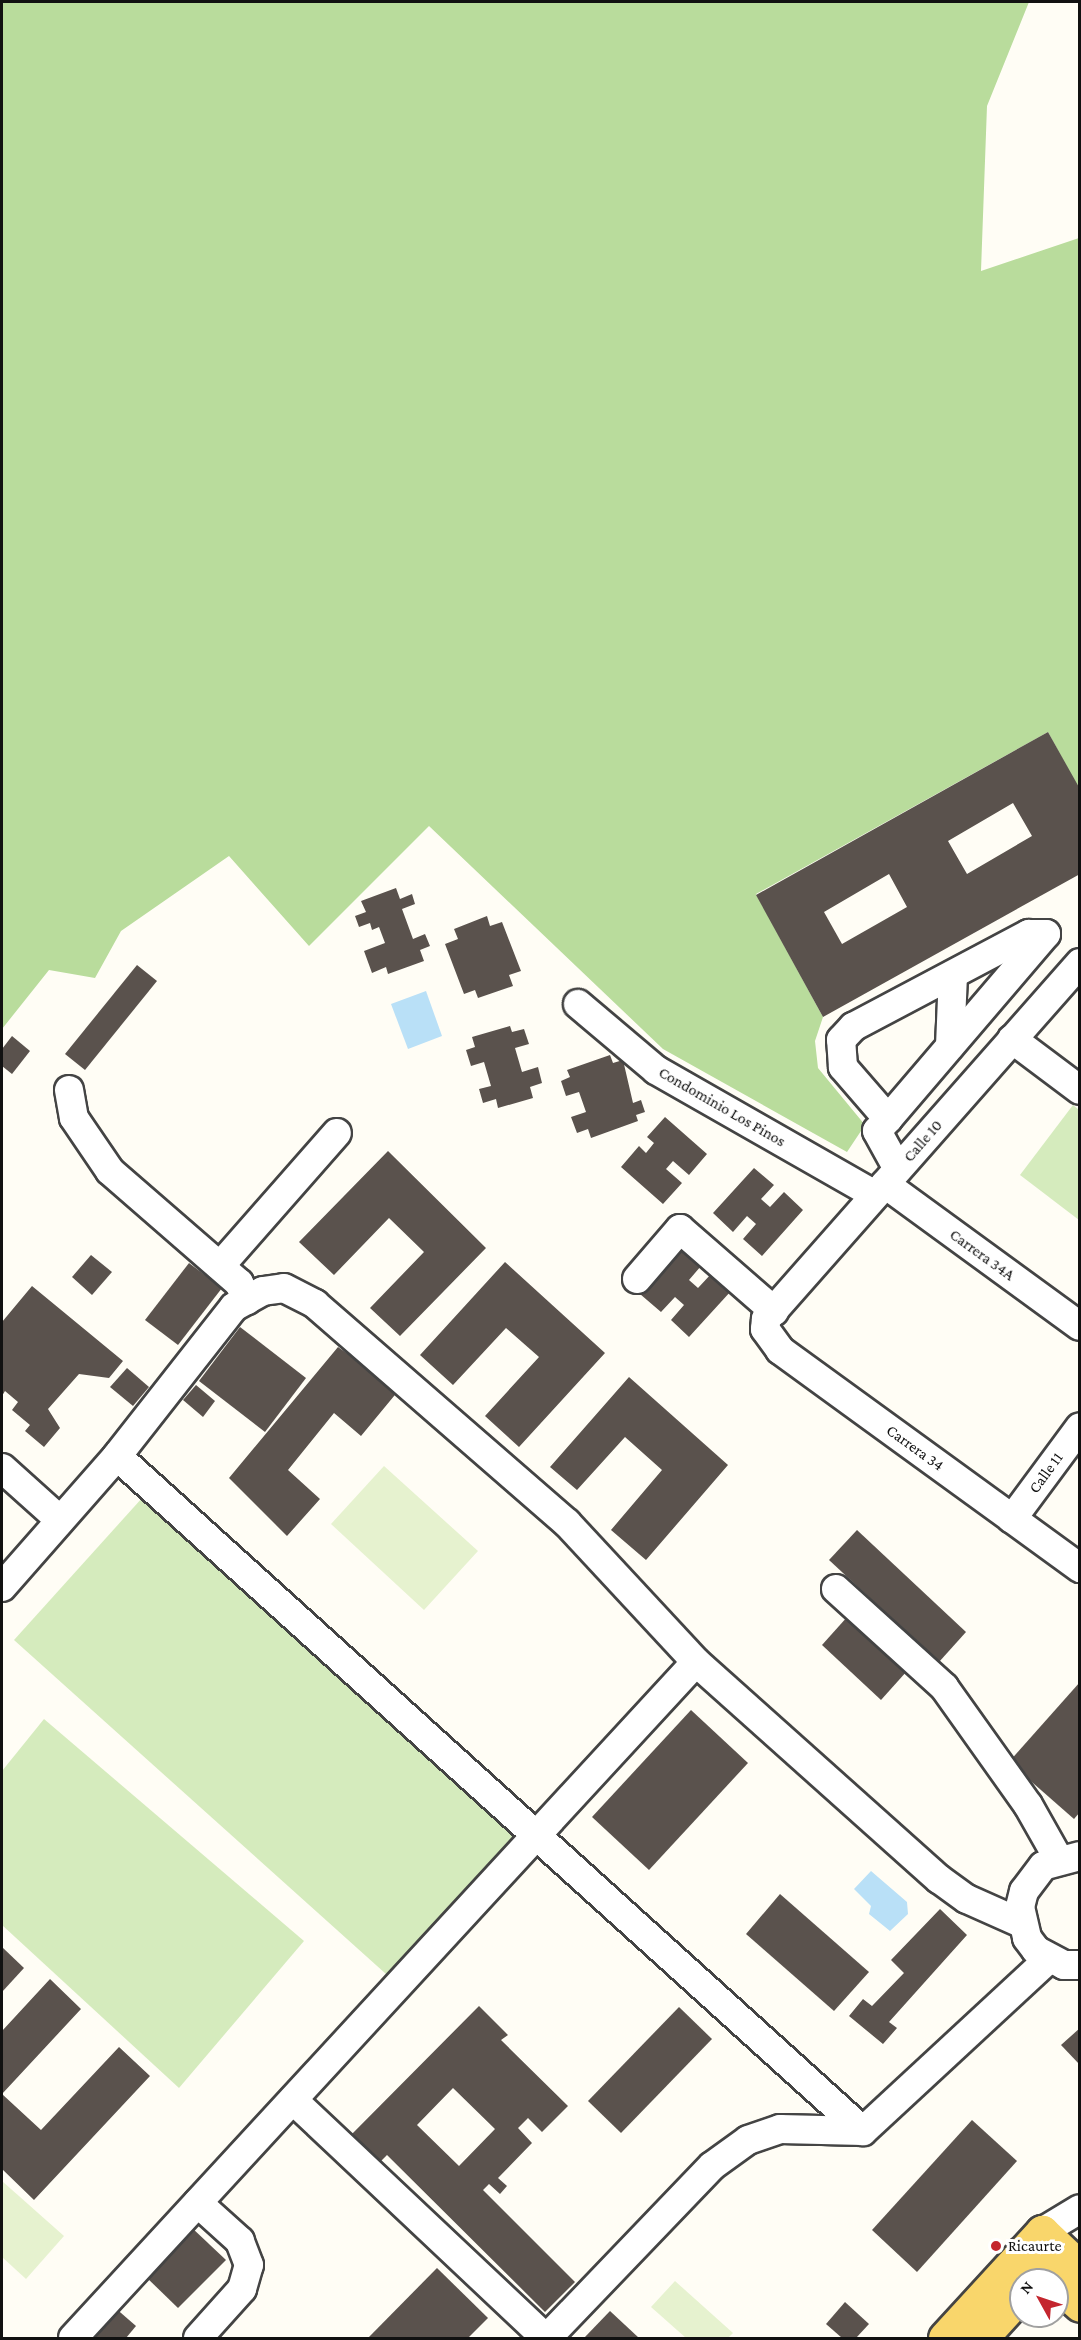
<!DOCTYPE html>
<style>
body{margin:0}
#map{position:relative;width:1081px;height:2340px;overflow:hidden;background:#fffdf5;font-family:"Crimson Pro",serif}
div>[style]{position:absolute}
.green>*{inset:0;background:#d5ebbd}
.forest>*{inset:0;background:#b9dc9c}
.pitch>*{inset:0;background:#e6f2cf}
.water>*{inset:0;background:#b9e0f7}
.building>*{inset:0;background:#5a524d}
.roads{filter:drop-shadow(2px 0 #444) drop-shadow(-2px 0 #444) drop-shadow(0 2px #444) drop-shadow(0 -2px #444)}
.minor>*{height:28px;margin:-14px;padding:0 14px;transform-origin:14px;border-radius:14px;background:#fff}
.major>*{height:33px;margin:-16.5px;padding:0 16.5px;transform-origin:16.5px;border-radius:16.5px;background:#f9d66b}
.dots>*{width:16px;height:16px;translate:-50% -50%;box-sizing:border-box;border:3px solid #fff;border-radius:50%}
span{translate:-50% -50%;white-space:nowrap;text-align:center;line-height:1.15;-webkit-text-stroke:6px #fff;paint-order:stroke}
.street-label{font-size:16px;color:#111}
.poi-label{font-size:16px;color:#111}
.left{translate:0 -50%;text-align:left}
.frame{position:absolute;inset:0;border:3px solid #111;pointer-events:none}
.north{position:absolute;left:1009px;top:2268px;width:60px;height:60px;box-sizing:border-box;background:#fff;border:2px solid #a0a0a0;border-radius:50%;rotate:310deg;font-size:16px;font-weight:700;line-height:24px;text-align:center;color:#111}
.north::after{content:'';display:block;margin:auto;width:21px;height:27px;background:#c4262e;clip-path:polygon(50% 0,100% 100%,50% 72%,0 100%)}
</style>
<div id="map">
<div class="green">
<i style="clip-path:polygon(1073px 1105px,1079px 1110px,1079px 1220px,1020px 1175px)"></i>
<i style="clip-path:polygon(152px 1487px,534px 1829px,396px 1983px,14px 1640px)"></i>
<i style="clip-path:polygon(44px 1719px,304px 1941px,179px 2088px,2px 1925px,2px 1771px)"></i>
</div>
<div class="forest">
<i style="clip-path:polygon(2px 2px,1029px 2px,987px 106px,981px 271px,1079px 238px,1079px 789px,1048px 732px,756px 894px,823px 1017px,815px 1041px,818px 1068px,865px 1125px,847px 1152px,663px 1049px,429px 826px,309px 946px,229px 856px,121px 931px,95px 978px,49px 970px,2px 1029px)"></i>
</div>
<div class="pitch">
<i style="clip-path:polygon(384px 1466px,478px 1551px,424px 1610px,331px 1524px)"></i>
<i style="clip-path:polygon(2px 2181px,64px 2236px,26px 2279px,2px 2257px)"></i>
<i style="clip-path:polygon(675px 2281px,733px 2333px,728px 2338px,686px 2338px,651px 2307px)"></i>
</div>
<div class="water">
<i style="clip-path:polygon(426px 991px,442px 1036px,408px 1049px,391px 1004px)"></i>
<i style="clip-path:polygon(871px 1871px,907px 1902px,908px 1914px,890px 1931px,869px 1914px,871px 1906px,854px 1889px)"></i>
</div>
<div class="building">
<i style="clip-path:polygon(evenodd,1048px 732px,1080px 789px,1080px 874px,823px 1017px,756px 895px,1048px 732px,1013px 803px,1032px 836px,967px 874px,948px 841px,1013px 803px,1048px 732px,889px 874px,907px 907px,842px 944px,824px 912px,889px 874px)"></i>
<i style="clip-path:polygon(396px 888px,400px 899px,412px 894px,415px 904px,402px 909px,413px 939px,425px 934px,430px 946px,420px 950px,424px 961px,388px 974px,386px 967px,372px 973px,364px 951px,385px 943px,379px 927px,372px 930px,370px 923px,359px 927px,355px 916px,366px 912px,361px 901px)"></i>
<i style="clip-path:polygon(487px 916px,490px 926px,502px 922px,521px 971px,509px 975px,513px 986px,478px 998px,475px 990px,464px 994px,445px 944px,458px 939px,454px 929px)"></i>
<i style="clip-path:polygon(137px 965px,157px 981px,85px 1070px,65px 1054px)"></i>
<i style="clip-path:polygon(510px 1026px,512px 1032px,524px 1029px,529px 1044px,515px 1048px,522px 1072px,538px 1067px,542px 1083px,530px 1087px,533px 1098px,498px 1108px,496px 1099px,483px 1103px,479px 1089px,491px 1086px,484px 1062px,471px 1066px,466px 1050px,475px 1047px,472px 1037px)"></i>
<i style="clip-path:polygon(12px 1036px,30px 1051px,12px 1074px,2px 1066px,2px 1049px)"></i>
<i style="clip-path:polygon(610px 1055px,613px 1063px,623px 1060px,633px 1103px,641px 1100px,645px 1112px,636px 1115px,638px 1121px,591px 1138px,588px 1129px,577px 1133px,571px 1117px,586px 1112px,579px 1092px,566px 1096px,561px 1081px,570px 1077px,567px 1070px)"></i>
<i style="clip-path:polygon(665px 1117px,707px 1154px,689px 1175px,673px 1161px,666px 1169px,682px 1183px,663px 1204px,621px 1167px,639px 1146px,646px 1153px,654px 1143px,647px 1137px)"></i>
<i style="clip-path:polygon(388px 1151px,486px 1248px,400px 1336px,370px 1308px,424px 1252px,389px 1218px,334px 1275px,299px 1242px)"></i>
<i style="clip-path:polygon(754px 1168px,774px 1185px,761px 1199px,770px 1207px,784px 1192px,803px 1210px,762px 1256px,743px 1239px,756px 1224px,747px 1216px,733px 1232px,713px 1213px)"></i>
<i style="clip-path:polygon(682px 1248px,701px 1266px,689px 1280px,698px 1288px,712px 1273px,731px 1291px,689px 1337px,671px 1320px,684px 1305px,675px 1297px,661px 1312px,640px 1294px)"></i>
<i style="clip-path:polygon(91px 1255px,112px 1272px,92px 1295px,72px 1277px)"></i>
<i style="clip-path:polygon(505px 1262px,605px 1353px,519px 1447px,485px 1416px,539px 1357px,506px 1328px,453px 1385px,420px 1355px)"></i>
<i style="clip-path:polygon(189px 1263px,222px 1288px,178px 1345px,145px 1320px)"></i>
<i style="clip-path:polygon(32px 1286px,123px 1361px,109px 1378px,79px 1374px,48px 1409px,60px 1428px,44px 1447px,25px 1431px,30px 1425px,12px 1410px,18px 1402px,5px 1391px,2px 1396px,2px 1322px)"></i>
<i style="clip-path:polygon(240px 1327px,306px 1378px,265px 1432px,199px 1381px)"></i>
<i style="clip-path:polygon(338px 1347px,399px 1390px,361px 1436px,334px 1413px,288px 1470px,320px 1499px,287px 1536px,229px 1478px)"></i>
<i style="clip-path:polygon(127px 1368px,149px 1387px,133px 1406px,110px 1387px)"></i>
<i style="clip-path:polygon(629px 1377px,728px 1465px,646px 1560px,611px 1530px,662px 1470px,625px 1437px,577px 1490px,550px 1467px)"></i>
<i style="clip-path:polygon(196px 1385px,215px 1401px,203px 1417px,183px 1400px)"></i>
<i style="clip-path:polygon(857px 1530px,966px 1632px,939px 1662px,829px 1560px)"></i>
<i style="clip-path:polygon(848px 1616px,907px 1671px,881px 1700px,822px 1645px)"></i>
<i style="clip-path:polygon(1080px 1682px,1080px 1812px,1074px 1819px,1009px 1762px)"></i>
<i style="clip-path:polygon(691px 1710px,748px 1763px,649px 1870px,592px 1817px)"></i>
<i style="clip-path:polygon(780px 1894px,869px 1972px,834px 2011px,746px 1934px)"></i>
<i style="clip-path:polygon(940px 1909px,967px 1935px,889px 2022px,897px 2028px,883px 2044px,849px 2016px,863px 1999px,872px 2006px,904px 1973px,891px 1960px)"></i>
<i style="clip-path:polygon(2px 1947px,24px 1968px,2px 1992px)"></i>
<i style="clip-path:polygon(50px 1979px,81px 2009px,2px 2094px,41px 2130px,119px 2047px,150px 2076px,34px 2200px,2px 2169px,2px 2031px)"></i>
<i style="clip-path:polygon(evenodd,479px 2006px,508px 2035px,501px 2040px,568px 2106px,542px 2132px,528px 2118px,518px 2128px,532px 2143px,498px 2178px,507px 2186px,500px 2194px,489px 2184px,483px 2190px,575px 2282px,545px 2312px,387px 2155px,377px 2165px,349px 2137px,479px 2006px,453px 2088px,495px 2129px,459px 2166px,417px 2125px,453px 2088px)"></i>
<i style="clip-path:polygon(679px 2007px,712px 2039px,621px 2133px,588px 2101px)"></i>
<i style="clip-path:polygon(1080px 2028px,1080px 2065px,1061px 2045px)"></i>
<i style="clip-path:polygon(972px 2120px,1017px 2161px,917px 2272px,872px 2230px)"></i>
<i style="clip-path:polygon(191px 2227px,226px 2260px,178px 2308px,144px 2275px)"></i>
<i style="clip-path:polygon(437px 2268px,488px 2318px,468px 2338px,368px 2338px)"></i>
<i style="clip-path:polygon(845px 2302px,869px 2324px,856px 2338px,842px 2338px,826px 2324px)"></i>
<i style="clip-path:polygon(113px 2306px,136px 2326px,126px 2338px,86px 2338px)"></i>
<i style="clip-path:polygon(610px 2311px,639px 2338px,584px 2338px)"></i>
</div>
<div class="roads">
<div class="minor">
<i style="left:1080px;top:963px;width:475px;rotate:131.4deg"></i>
<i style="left:766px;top:1319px;width:10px;rotate:96deg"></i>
<i style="left:765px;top:1329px;width:26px;rotate:54deg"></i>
<i style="left:780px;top:1350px;width:371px;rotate:36deg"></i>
<i style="left:578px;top:1004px;width:102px;rotate:40.2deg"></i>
<i style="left:656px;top:1070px;width:252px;rotate:29.7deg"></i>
<i style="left:1012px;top:1039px;width:85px;rotate:36.9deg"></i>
<i style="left:950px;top:1046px;width:71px;rotate:-87.6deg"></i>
<i style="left:69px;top:1090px;width:28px;rotate:80deg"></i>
<i style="left:74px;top:1118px;width:64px;rotate:55.8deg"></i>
<i style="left:110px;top:1171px;width:171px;rotate:41deg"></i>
<i style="left:239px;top:1283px;width:19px;rotate:65deg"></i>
<i style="left:888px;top:1119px;width:69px;rotate:-130.9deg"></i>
<i style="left:843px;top:1067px;width:27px;rotate:-94deg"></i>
<i style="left:841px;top:1040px;width:18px;rotate:-47deg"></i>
<i style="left:853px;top:1027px;width:199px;rotate:-27.9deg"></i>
<i style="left:1029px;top:934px;width:17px"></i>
<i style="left:1046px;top:934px;width:243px;rotate:130.5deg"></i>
<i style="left:888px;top:1119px;width:16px;rotate:133deg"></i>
<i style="left:877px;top:1131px;width:43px;rotate:61.1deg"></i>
<i style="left:885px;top:1184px;width:241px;rotate:36.1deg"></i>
<i style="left:220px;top:1266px;width:177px;rotate:-48.7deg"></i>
<i style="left:637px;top:1279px;width:66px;rotate:-49.3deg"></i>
<i style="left:680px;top:1229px;width:125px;rotate:41.1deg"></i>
<i style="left:117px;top:1456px;width:1006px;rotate:42.14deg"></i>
<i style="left:2px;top:1468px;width:78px;rotate:41.9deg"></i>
<i style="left:1012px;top:1519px;width:114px;rotate:-53.5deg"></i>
<i style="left:2px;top:1587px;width:174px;rotate:-48.7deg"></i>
<i style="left:117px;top:1456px;width:189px;rotate:-51.9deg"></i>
<i style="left:234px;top:1307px;width:33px;rotate:-29deg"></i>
<i style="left:263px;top:1291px;width:21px;rotate:-8deg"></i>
<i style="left:284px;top:1288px;width:35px;rotate:27deg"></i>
<i style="left:315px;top:1304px;width:334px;rotate:41deg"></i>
<i style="left:567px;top:1523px;width:190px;rotate:47.1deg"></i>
<i style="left:696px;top:1662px;width:326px;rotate:41.8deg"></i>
<i style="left:939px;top:1879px;width:34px;rotate:36deg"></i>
<i style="left:967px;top:1899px;width:59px;rotate:24deg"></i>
<i style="left:836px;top:1589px;width:146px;rotate:42.2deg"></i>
<i style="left:944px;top:1687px;width:145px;rotate:54.6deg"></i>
<i style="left:1028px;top:1805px;width:61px;rotate:60.5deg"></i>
<i style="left:1080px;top:1856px;width:38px;rotate:165deg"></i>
<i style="left:1043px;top:1866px;width:31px;rotate:127deg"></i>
<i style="left:1024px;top:1891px;width:16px;rotate:104deg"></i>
<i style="left:1020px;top:1907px;width:32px;rotate:77deg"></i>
<i style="left:1027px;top:1938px;width:15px;rotate:53deg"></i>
<i style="left:1036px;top:1950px;width:32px;rotate:28deg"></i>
<i style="left:1064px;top:1965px;width:16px"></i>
<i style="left:293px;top:2100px;width:347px;rotate:43.3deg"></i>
<i style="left:1042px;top:2232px;width:44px;rotate:-31.2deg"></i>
<i style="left:73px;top:2338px;width:919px;rotate:-47.34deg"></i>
<i style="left:198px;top:2338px;width:66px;rotate:-48.1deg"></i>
<i style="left:242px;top:2289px;width:25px;rotate:-74deg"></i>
<i style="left:249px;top:2265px;width:26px;rotate:-111deg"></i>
<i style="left:240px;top:2241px;width:57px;rotate:-137.9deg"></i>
<i style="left:547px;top:2338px;width:238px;rotate:-46.2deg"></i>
<i style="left:712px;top:2166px;width:44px;rotate:-35.8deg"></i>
<i style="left:748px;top:2140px;width:34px;rotate:-19deg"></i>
<i style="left:780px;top:2129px;width:83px;rotate:1.4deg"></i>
<i style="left:863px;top:2131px;width:253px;rotate:-42.8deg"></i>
</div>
<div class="major">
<i style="left:1022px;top:2253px;width:41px;rotate:41.1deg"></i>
<i style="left:1057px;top:2284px;width:31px;rotate:42deg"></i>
<i style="left:945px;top:2338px;width:144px;rotate:-47.5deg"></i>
<i style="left:1042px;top:2232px;width:52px;rotate:43.5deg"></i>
<i style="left:981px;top:2338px;width:59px;rotate:-47.7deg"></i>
</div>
</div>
<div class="dots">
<i style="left:996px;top:2246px;background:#c4262e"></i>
</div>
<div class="street-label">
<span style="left:722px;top:1107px;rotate:30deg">Condominio Los Pinos</span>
<span style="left:923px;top:1141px;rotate:-49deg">Calle 10</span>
<span style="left:982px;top:1255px;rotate:36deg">Carrera 34A</span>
<span style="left:915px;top:1448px;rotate:36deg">Carrera 34</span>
<span style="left:1046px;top:1473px;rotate:-54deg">Calle 11</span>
</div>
<div class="poi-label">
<span class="left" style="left:1008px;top:2246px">Ricaurte</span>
</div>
<div class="frame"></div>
<div class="north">N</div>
</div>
